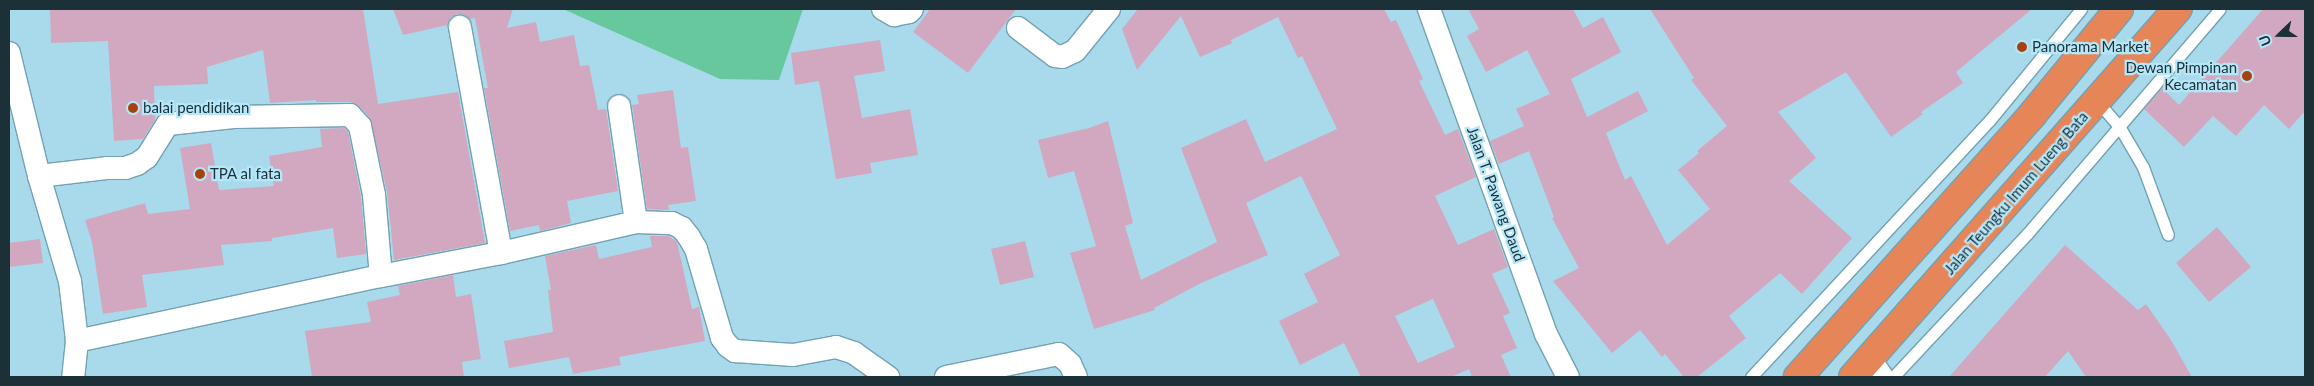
<!DOCTYPE html>
<style>
body{margin:0}
#map{position:relative;width:2314px;height:386px;overflow:hidden;background:#a8daec;font-family:Lato,sans-serif}
div>[style]{position:absolute}
.water>*{inset:0;background:#67c89d}
.building>*{inset:0;background:#d1a8bf}
.roads{filter:drop-shadow(1px 0 #72a1b3) drop-shadow(-1px 0 #72a1b3) drop-shadow(0 1px #72a1b3) drop-shadow(0 -1px #72a1b3)}
.service>*{height:11px;margin:-5.5px;padding:0 5.5px;transform-origin:5.5px;border-radius:5.5px;background:#fff}
.minor>*{height:22px;margin:-11px;padding:0 11px;transform-origin:11px;border-radius:11px;background:#fff}
.trunk>*{height:28px;margin:-14px;padding:0 14px;transform-origin:14px;border-radius:14px;background:#e68658}
.dots>*{width:14px;height:14px;translate:-50% -50%;box-sizing:border-box;border:2px solid #b5e7f9;border-radius:50%}
span{translate:-50% -50%;white-space:nowrap;text-align:center;line-height:1.15;-webkit-text-stroke:4.5px #b5e7f9;paint-order:stroke}
.poi-label{font-size:15px;color:#1c3037}
.left{translate:0 -50%;text-align:left}
.right{translate:-100% -50%;text-align:right}
.street-label{font-size:15px;color:#1c3037}
.frame{position:absolute;inset:0;border:10px solid #1c3037;pointer-events:none}
.north{position:absolute;left:2254px;top:10px;width:50px;height:50px;-webkit-text-stroke:4px #b5e7f9;paint-order:stroke;rotate:248deg;font-size:14px;font-weight:700;line-height:20px;text-align:center;color:#1c3037}
.north::after{content:'';display:block;margin:auto;width:18px;height:22px;background:#1c3037;clip-path:polygon(50% 0,100% 100%,50% 72%,0 100%)}
</style>
<div id="map">
<div class="water">
<i style="clip-path:polygon(563px 9px,803px 9px,779px 80px,720px 79px)"></i>
</div>
<div class="building">
<i style="clip-path:polygon(50px 9px,363px 9px,378px 104px,458px 92px,485px 243px,394px 260px,387px 192px,370px 118px,359px 106px,350px 102px,316px 102px,316px 100px,270px 103px,263px 50px,207px 67px,208px 84px,154px 86px,155px 120px,143px 139px,114px 141px,108px 41px,51px 43px)"></i>
<i style="clip-path:polygon(393px 9px,513px 9px,507px 28px,536px 22px,540px 42px,574px 35px,580px 66px,589px 65px,598px 110px,606px 109px,618px 191px,567px 201px,571px 223px,540px 231px,539px 225px,510px 231px,484px 88px,488px 88px,475px 18px,470px 19px,465px 15px,457px 14px,451px 17px,447px 25px,403px 35px)"></i>
<i style="clip-path:polygon(930px 9px,1016px 9px,968px 73px,913px 32px)"></i>
<i style="clip-path:polygon(evenodd,1138px 9px,1384px 9px,1391px 22px,1396px 20px,1423px 79px,1419px 81px,1445px 135px,1458px 129px,1476px 177px,1435px 196px,1458px 245px,1494px 229px,1508px 267px,1492px 274px,1510px 313px,1503px 316px,1517px 348px,1501px 355px,1511px 377px,1472px 377px,1469px 369px,1451px 377px,1361px 377px,1344px 343px,1300px 365px,1279px 321px,1318px 302px,1304px 274px,1340px 255px,1301px 176px,1246px 203px,1268px 255px,1201px 283px,1154px 308px,1155px 310px,1094px 329px,1070px 253px,1096px 246px,1074px 171px,1048px 178px,1038px 140px,1089px 128px,1108px 121px,1133px 223px,1125px 226px,1141px 280px,1217px 242px,1181px 148px,1246px 119px,1265px 162px,1337px 129px,1302px 56px,1298px 58px,1278px 17px,1231px 40px,1232px 43px,1200px 57px,1181px 16px,1137px 70px,1122px 29px,1138px 9px,1433px 299px,1455px 347px,1418px 363px,1395px 316px,1433px 299px)"></i>
<i style="clip-path:polygon(1468px 9px,1573px 9px,1583px 28px,1603px 17px,1621px 52px,1571px 79px,1587px 117px,1638px 91px,1648px 111px,1606px 133px,1625px 180px,1631px 176px,1667px 245px,1710px 209px,1678px 170px,1699px 153px,1697px 151px,1727px 126px,1691px 80px,1694px 78px,1650px 9px,2032px 9px,1956px 72px,1963px 83px,1921px 112px,1923px 114px,1891px 137px,1846px 72px,1778px 112px,1816px 158px,1789px 181px,1852px 238px,1802px 294px,1780px 273px,1729px 316px,1746px 338px,1697px 377px,1684px 377px,1665px 354px,1662px 357px,1640px 330px,1612px 353px,1553px 281px,1579px 268px,1552px 218px,1554px 217px,1529px 151px,1499px 164px,1490px 141px,1524px 126px,1516px 109px,1550px 94px,1527px 50px,1486px 72px,1467px 36px,1479px 29px)"></i>
<i style="clip-path:polygon(2263px 9px,2305px 9px,2305px 111px,2289px 129px,2264px 105px,2236px 136px,2213px 116px,2184px 147px,2144px 109px,2162px 88px,2179px 105px)"></i>
<i style="clip-path:polygon(880px 40px,885px 71px,854px 76px,862px 118px,910px 109px,918px 155px,870px 163px,872px 173px,836px 179px,819px 81px,795px 85px,791px 53px)"></i>
<i style="clip-path:polygon(673px 90px,681px 148px,688px 147px,696px 201px,668px 205px,669px 210px,647px 209px,632px 105px,639px 104px,637px 95px)"></i>
<i style="clip-path:polygon(344px 128px,348px 132px,361px 197px,366px 254px,337px 258px,333px 228px,272px 238px,272px 241px,221px 245px,224px 265px,142px 275px,147px 307px,103px 314px,92px 242px,85px 220px,145px 203px,148px 214px,190px 209px,180px 148px,211px 143px,219px 190px,274px 186px,269px 156px,322px 147px,320px 129px)"></i>
<i style="clip-path:polygon(2217px 227px,2251px 267px,2209px 302px,2176px 263px)"></i>
<i style="clip-path:polygon(650px 236px,669px 236px,677px 242px,692px 309px,699px 307px,705px 341px,619px 357px,621px 365px,573px 374px,569px 357px,509px 368px,504px 341px,553px 332px,548px 290px,551px 290px,545px 256px,596px 245px,599px 259px,652px 247px)"></i>
<i style="clip-path:polygon(40px 239px,43px 263px,9px 267px,9px 243px)"></i>
<i style="clip-path:polygon(1025px 241px,1034px 277px,1000px 285px,991px 249px)"></i>
<i style="clip-path:polygon(2065px 245px,2138px 310px,2146px 304px,2171px 340px,2192px 377px,2086px 377px,2068px 351px,2045px 377px,1949px 377px)"></i>
<i style="clip-path:polygon(453px 275px,456px 297px,471px 294px,481px 359px,462px 362px,464px 377px,312px 377px,305px 331px,371px 322px,367px 302px,400px 295px,398px 286px)"></i>
</div>
<div class="roads">
<div class="service">
<i style="left:2097px;top:101px;width:33px;rotate:49deg"></i>
<i style="left:2119px;top:126px;width:48px;rotate:59.7deg"></i>
<i style="left:2143px;top:167px;width:72px;rotate:69.8deg"></i>
<i style="left:1751px;top:377px;width:350px;rotate:-47.1deg"></i>
<i style="left:1989px;top:121px;width:145px;rotate:-50.6deg"></i>
<i style="left:1893px;top:377px;width:196px;rotate:-46.9deg"></i>
<i style="left:2027px;top:234px;width:296px;rotate:-49.4deg"></i>
</div>
<div class="minor">
<i style="left:883px;top:9px;width:13px;rotate:29deg"></i>
<i style="left:894px;top:15px;width:15px;rotate:-11deg"></i>
<i style="left:909px;top:12px;width:4px;rotate:-45deg"></i>
<i style="left:1429px;top:9px;width:345px;rotate:70.2deg"></i>
<i style="left:1546px;top:334px;width:48px;rotate:62.9deg"></i>
<i style="left:1018px;top:28px;width:46px;rotate:37.1deg"></i>
<i style="left:1055px;top:56px;width:7px;rotate:8deg"></i>
<i style="left:1062px;top:57px;width:14px;rotate:-25deg"></i>
<i style="left:1075px;top:51px;width:54px;rotate:-51deg"></i>
<i style="left:9px;top:53px;width:127px;rotate:76.3deg"></i>
<i style="left:39px;top:176px;width:109px;rotate:73.6deg"></i>
<i style="left:70px;top:281px;width:60px;rotate:83.3deg"></i>
<i style="left:77px;top:341px;width:36px;rotate:96deg"></i>
<i style="left:39px;top:176px;width:68px;rotate:-6.7deg"></i>
<i style="left:107px;top:168px;width:18px"></i>
<i style="left:125px;top:168px;width:13px;rotate:-18deg"></i>
<i style="left:137px;top:164px;width:12px;rotate:-35deg"></i>
<i style="left:147px;top:157px;width:39px;rotate:-58deg"></i>
<i style="left:168px;top:124px;width:66px;rotate:-6.1deg"></i>
<i style="left:234px;top:117px;width:116px;rotate:-1deg"></i>
<i style="left:350px;top:115px;width:15px;rotate:48deg"></i>
<i style="left:360px;top:126px;width:70px;rotate:78.5deg"></i>
<i style="left:374px;top:195px;width:81px;rotate:85.1deg"></i>
<i style="left:636px;top:222px;width:36px;rotate:2deg"></i>
<i style="left:672px;top:223px;width:11px;rotate:27deg"></i>
<i style="left:682px;top:228px;width:11px;rotate:52deg"></i>
<i style="left:689px;top:237px;width:14px;rotate:60deg"></i>
<i style="left:696px;top:249px;width:93px;rotate:73.7deg"></i>
<i style="left:722px;top:338px;width:10px;rotate:53deg"></i>
<i style="left:728px;top:346px;width:9px;rotate:36deg"></i>
<i style="left:735px;top:351px;width:58px;rotate:3.9deg"></i>
<i style="left:793px;top:355px;width:44px;rotate:-10.5deg"></i>
<i style="left:836px;top:347px;width:19px;rotate:18deg"></i>
<i style="left:854px;top:353px;width:42px;rotate:35.2deg"></i>
<i style="left:501px;top:253px;width:139px;rotate:-12.9deg"></i>
<i style="left:636px;top:222px;width:117px;rotate:-98.3deg"></i>
<i style="left:77px;top:341px;width:311px;rotate:-12.1deg"></i>
<i style="left:381px;top:276px;width:122px;rotate:-10.9deg"></i>
<i style="left:501px;top:253px;width:230px;rotate:-100.3deg"></i>
<i style="left:1870px;top:359px;width:22px;rotate:56deg"></i>
<i style="left:946px;top:377px;width:115px;rotate:-11.5deg"></i>
<i style="left:1059px;top:354px;width:15px;rotate:42deg"></i>
<i style="left:1070px;top:364px;width:14px;rotate:65deg"></i>
</div>
<div class="trunk">
<i style="left:1798px;top:377px;width:351px;rotate:-48.2deg"></i>
<i style="left:2032px;top:115px;width:137px;rotate:-50.6deg"></i>
<i style="left:1853px;top:377px;width:491px;rotate:-48.6deg"></i>
</div>
</div>
<div class="dots">
<i style="left:2022px;top:47px;background:#a6420d"></i>
<i style="left:2247px;top:76px;background:#a6420d"></i>
<i style="left:133px;top:108px;background:#a6420d"></i>
<i style="left:200px;top:174px;background:#a6420d"></i>
</div>
<div class="poi-label">
<span class="left" style="left:2032px;top:47px">Panorama Market</span>
<span class="right" style="left:2237px;top:76px">Dewan Pimpinan<br>Kecamatan</span>
<span class="left" style="left:143px;top:108px">balai pendidikan</span>
<span class="left" style="left:210px;top:174px">TPA al fata</span>
</div>
<div class="street-label">
<span style="left:2016px;top:193px;rotate:-49deg">Jalan Teungku Imum Lueng Bata</span>
<span style="left:1496px;top:194px;rotate:70deg">Jalan T. Pawang Daud</span>
</div>
<div class="frame"></div>
<div class="north">U</div>
</div>
